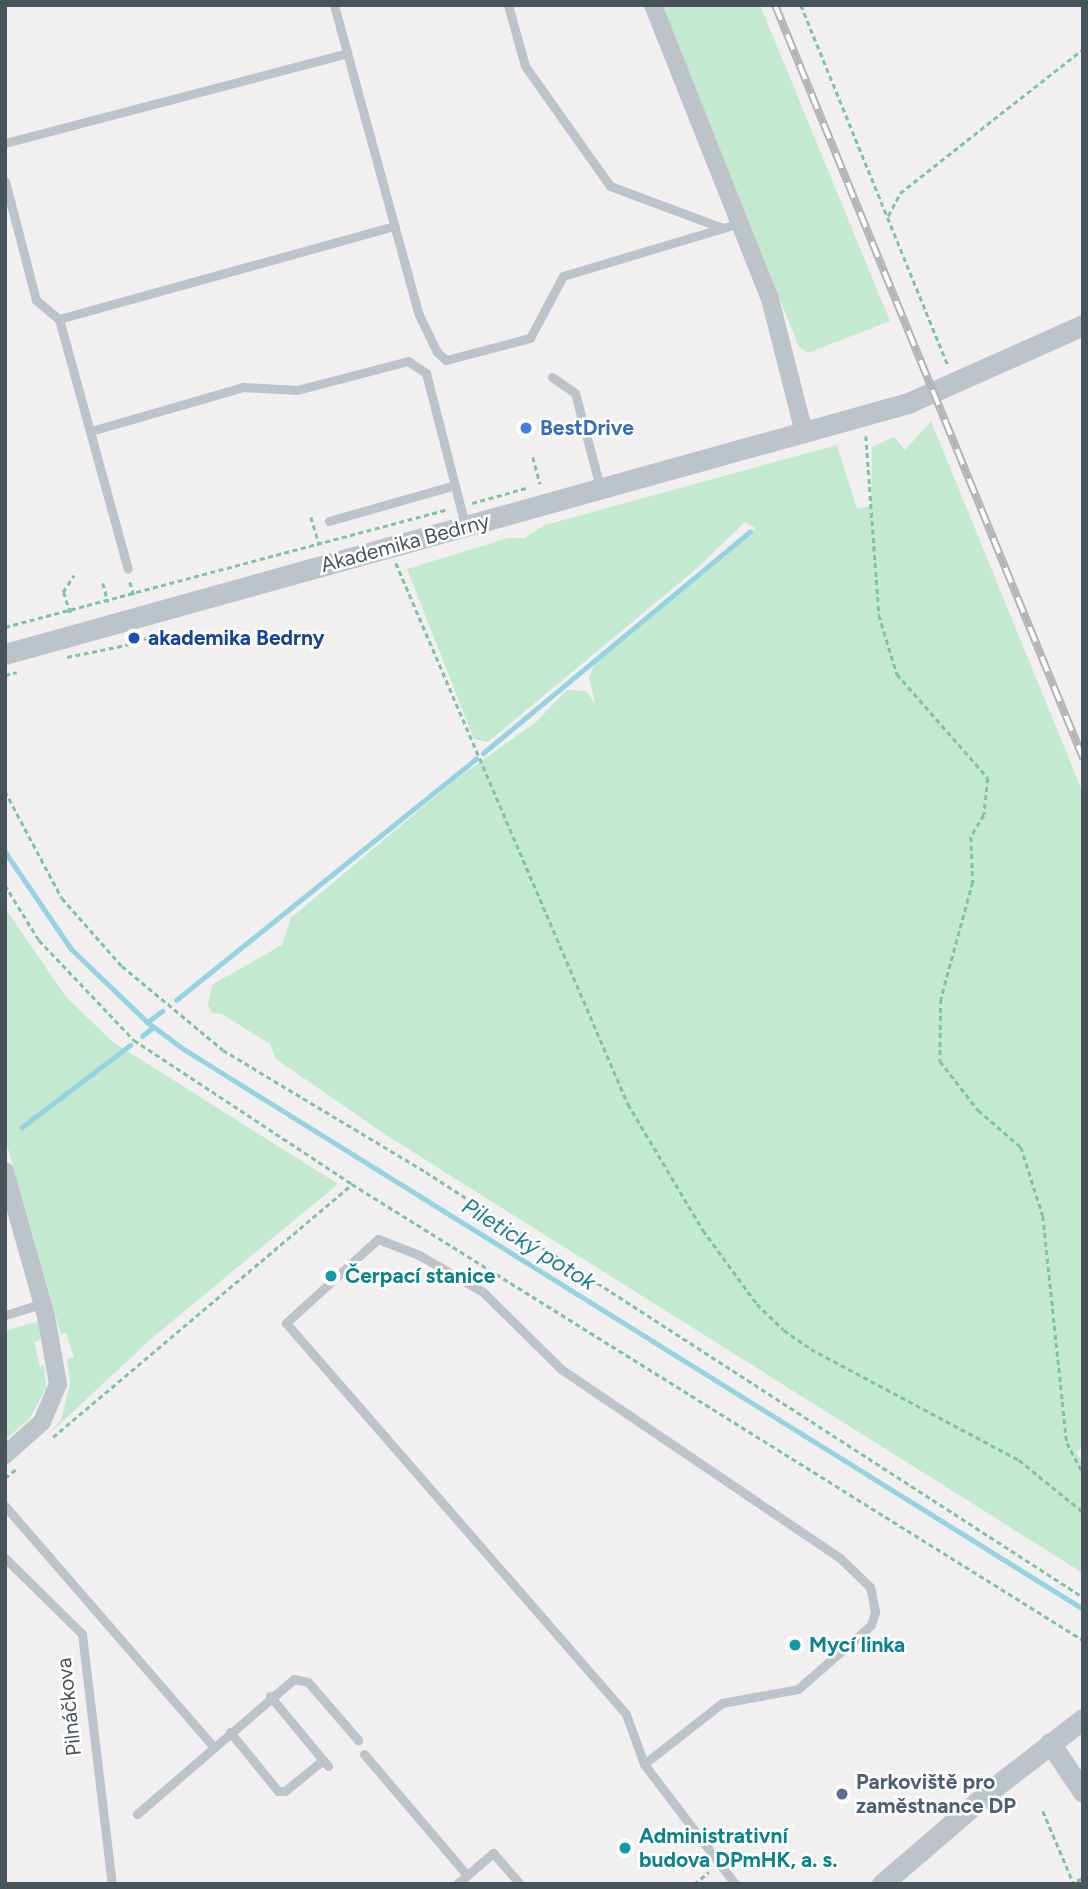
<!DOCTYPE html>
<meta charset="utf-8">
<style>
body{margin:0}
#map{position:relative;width:1088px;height:1889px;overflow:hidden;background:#f1efef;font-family:Figtree,sans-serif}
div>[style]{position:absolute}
.green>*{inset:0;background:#c3e9d1}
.stream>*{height:5px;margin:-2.5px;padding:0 2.5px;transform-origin:2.5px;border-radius:2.5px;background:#96d3e1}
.path>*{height:2.5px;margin-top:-1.25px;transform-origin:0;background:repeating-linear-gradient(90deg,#80c3a0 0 5px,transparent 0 8.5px)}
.service>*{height:9px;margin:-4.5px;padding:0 4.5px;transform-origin:4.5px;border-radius:4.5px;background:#bcc4ca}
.minor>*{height:18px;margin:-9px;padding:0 9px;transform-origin:9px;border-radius:9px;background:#bcc4ca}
.tertiary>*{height:21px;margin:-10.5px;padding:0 10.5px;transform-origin:10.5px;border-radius:10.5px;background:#bcc4ca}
.rail>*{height:8px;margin-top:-4px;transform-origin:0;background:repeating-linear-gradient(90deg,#fff 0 16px,#b2b5b8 0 32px);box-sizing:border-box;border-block:2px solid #b2b5b8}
.dots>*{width:19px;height:19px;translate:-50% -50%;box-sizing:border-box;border:4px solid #fff;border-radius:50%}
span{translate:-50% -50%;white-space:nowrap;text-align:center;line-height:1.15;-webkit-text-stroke:5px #fff;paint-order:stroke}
.shop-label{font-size:21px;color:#366cbe;font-weight:700}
.left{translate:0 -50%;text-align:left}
.street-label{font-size:21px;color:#49535a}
.transit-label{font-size:21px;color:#164399;font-weight:700}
.culture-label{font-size:21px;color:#0d838f;font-weight:700}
.service-label{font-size:21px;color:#4e5e75;font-weight:700}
.water-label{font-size:23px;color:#1e7c91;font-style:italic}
.frame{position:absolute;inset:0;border:7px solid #49535a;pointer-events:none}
</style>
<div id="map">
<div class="green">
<i style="clip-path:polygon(662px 5px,760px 5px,890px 321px,808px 353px,799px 347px)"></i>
<i style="clip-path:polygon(931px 421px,1083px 793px,1083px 1447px,1076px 1452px,1083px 1462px,1083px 1573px,386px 1135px,276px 1059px,270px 1044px,222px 1014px,212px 1013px,208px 1005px,212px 985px,282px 945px,291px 918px,455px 780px,536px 722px,567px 690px,586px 691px,595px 704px,589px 677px,597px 660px,756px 528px,745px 522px,696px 569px,488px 742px,474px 739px,407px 569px,508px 538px,524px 538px,545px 525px,837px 445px,857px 509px,871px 506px,872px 447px,894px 437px,905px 450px)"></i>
<i style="clip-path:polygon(5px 908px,66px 997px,113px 1042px,338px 1184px,152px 1338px,49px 1434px,61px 1420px,70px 1384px,67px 1359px,74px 1357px,66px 1333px,61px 1334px,5px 1138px)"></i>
<i style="clip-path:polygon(39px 1321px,40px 1340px,34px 1342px,40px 1367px,44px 1365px,46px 1388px,30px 1418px,5px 1440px,5px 1331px)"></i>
</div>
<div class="stream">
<i style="left:483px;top:753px;width:347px;rotate:-39.7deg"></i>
<i style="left:5px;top:852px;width:117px;rotate:55.8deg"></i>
<i style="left:71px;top:949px;width:105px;rotate:43.8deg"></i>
<i style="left:147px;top:1022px;width:47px;rotate:36.4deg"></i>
<i style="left:185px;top:1050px;width:1058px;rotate:31.9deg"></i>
<i style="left:176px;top:1000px;width:385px;rotate:-38.8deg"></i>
<i style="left:147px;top:1022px;width:19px;rotate:-36deg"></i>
<i style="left:142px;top:1036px;width:14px;rotate:-39deg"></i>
<i style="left:22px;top:1127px;width:136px;rotate:-37.2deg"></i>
</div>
<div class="path">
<i style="left:801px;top:5px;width:389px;rotate:67.8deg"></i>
<i style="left:888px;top:216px;width:26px;rotate:-62deg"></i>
<i style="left:900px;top:193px;width:233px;rotate:-38.2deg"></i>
<i style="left:866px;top:436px;width:179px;rotate:85.8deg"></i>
<i style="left:879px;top:615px;width:62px;rotate:73deg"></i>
<i style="left:897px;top:674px;width:138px;rotate:48.8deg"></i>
<i style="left:988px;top:778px;width:37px;rotate:96deg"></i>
<i style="left:984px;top:815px;width:26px;rotate:121deg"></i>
<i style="left:971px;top:837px;width:45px;rotate:87.5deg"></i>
<i style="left:973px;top:882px;width:121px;rotate:105.3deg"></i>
<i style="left:941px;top:999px;width:62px;rotate:90.9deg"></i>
<i style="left:940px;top:1061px;width:62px;rotate:52.2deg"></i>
<i style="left:978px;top:1110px;width:57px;rotate:40.7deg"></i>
<i style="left:1021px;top:1147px;width:72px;rotate:72.3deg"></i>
<i style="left:1043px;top:1216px;width:228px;rotate:84deg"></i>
<i style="left:1067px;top:1443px;width:34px;rotate:62deg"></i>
<i style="left:533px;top:457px;width:28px;rotate:75deg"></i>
<i style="left:472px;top:503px;width:56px;rotate:-15.5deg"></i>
<i style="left:311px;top:517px;width:28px;rotate:73deg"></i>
<i style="left:396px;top:563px;width:589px;rotate:66.79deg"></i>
<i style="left:628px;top:1104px;width:147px;rotate:59.2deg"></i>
<i style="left:703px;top:1230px;width:92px;rotate:53.9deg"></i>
<i style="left:757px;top:1304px;width:37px;rotate:44deg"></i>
<i style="left:784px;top:1330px;width:33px;rotate:35deg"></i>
<i style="left:811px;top:1349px;width:236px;rotate:28.1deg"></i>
<i style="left:1019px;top:1460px;width:82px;rotate:39.1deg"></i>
<i style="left:130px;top:582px;width:14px;rotate:73deg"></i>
<i style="left:103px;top:583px;width:20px;rotate:75deg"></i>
<i style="left:70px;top:613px;width:22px;rotate:-108deg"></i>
<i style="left:63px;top:592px;width:20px;rotate:-57deg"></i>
<i style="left:5px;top:627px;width:458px;rotate:-14.9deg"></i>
<i style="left:67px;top:657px;width:70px;rotate:-11.5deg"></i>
<i style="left:136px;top:643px;width:25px;rotate:-27deg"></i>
<i style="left:5px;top:675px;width:12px;rotate:-14deg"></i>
<i style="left:5px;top:791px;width:121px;rotate:62deg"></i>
<i style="left:62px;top:898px;width:91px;rotate:48.6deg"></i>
<i style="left:122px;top:966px;width:131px;rotate:39.7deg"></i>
<i style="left:223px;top:1050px;width:237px;rotate:31deg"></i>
<i style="left:426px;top:1172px;width:782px;rotate:32.9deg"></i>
<i style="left:5px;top:885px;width:65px;rotate:58.3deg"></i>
<i style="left:39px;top:940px;width:138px;rotate:46.5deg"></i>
<i style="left:134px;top:1040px;width:261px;rotate:33.4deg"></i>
<i style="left:352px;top:1184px;width:862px;rotate:31.96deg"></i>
<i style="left:53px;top:1437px;width:392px;rotate:-40.2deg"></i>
<i style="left:5px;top:1478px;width:14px;rotate:-39deg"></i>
<i style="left:1043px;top:1811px;width:79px;rotate:67deg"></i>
<i style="left:694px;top:1884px;width:19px;rotate:-39deg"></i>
<i style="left:1069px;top:1884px;width:15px;rotate:-23deg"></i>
</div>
<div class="service">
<i style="left:334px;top:5px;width:321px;rotate:74.7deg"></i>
<i style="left:419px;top:315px;width:41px;rotate:64.1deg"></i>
<i style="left:437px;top:352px;width:12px;rotate:42deg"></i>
<i style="left:446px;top:360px;width:87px;rotate:-14.7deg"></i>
<i style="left:530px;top:338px;width:70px;rotate:-62deg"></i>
<i style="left:563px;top:276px;width:167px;rotate:-16.7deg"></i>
<i style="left:508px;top:5px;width:63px;rotate:74.4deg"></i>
<i style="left:525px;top:66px;width:147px;rotate:54.7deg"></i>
<i style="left:610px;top:186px;width:121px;rotate:20.4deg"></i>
<i style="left:723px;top:228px;width:18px;rotate:-16deg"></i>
<i style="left:5px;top:143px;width:354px;rotate:-14.7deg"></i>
<i style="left:5px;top:181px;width:123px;rotate:75.4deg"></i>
<i style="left:36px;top:300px;width:30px;rotate:40deg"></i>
<i style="left:59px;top:319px;width:259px;rotate:74.6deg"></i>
<i style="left:59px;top:319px;width:348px;rotate:-15.5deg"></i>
<i style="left:552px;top:377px;width:28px;rotate:35deg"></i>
<i style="left:575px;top:393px;width:97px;rotate:75.1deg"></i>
<i style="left:91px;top:431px;width:158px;rotate:-16.1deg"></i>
<i style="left:243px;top:387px;width:54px;rotate:3.2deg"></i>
<i style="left:297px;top:390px;width:115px;rotate:-14.6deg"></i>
<i style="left:408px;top:361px;width:22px;rotate:34deg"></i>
<i style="left:426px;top:373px;width:157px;rotate:75.6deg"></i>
<i style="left:329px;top:521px;width:131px;rotate:-15.9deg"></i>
<i style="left:5px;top:1315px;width:39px;rotate:-17deg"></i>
<i style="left:5px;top:1506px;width:318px;rotate:49.1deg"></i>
<i style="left:5px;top:1558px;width:108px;rotate:44.6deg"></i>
<i style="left:82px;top:1634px;width:252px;rotate:83.2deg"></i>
<i style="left:270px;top:1696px;width:91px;rotate:50.4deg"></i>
<i style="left:230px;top:1732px;width:76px;rotate:50.9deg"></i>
<i style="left:278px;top:1791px;width:7px"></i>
<i style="left:285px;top:1791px;width:49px;rotate:-39.2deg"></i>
<i style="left:364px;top:1754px;width:159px;rotate:49.6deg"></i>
<i style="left:644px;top:1764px;width:99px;rotate:-38deg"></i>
<i style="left:722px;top:1703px;width:77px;rotate:-10.4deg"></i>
<i style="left:798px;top:1689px;width:97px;rotate:-41.2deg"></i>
<i style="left:871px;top:1625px;width:14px;rotate:-73deg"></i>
<i style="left:875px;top:1612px;width:25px;rotate:-101deg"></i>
<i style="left:870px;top:1587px;width:42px;rotate:-136deg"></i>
<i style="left:840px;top:1558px;width:337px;rotate:-145.9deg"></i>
<i style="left:561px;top:1369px;width:110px;rotate:-135.4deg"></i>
<i style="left:483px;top:1292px;width:74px;rotate:-150deg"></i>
<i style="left:419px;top:1255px;width:44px;rotate:-158.7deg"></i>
<i style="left:378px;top:1239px;width:125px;rotate:137.6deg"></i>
<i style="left:286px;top:1323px;width:518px;rotate:48.99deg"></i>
<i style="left:626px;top:1714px;width:53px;rotate:70.2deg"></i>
<i style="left:644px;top:1764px;width:151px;rotate:52.8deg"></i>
<i style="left:137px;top:1814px;width:207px;rotate:-40.7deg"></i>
<i style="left:294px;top:1679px;width:14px;rotate:12deg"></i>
<i style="left:308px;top:1682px;width:77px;rotate:49.2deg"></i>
<i style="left:457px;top:1884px;width:48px;rotate:-40.7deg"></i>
<i style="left:493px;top:1853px;width:41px;rotate:48.9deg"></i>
</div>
<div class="minor">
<i style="left:653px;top:5px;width:316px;rotate:68.3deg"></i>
<i style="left:770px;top:299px;width:137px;rotate:75.7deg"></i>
<i style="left:5px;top:1171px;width:151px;rotate:74.2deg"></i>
<i style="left:46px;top:1316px;width:69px;rotate:80deg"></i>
<i style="left:58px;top:1384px;width:41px;rotate:112.8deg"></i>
<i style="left:42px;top:1422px;width:50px;rotate:138.3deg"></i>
</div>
<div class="tertiary">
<i style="left:5px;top:654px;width:937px;rotate:-15.53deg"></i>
<i style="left:908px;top:403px;width:192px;rotate:-24deg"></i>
<i style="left:1050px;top:1743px;width:59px;rotate:56deg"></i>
<i style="left:882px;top:1884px;width:150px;rotate:-40.7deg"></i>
<i style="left:996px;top:1786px;width:110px;rotate:-37.6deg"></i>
</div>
<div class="rail">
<i style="left:775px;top:5px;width:814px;rotate:67.75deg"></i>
</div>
<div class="dots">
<i style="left:526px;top:428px;background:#3f7fe0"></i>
<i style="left:134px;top:638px;background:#1a4fb4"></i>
<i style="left:331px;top:1276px;background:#0f9aa8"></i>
<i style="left:795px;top:1645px;background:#0f9aa8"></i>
<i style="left:842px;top:1794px;background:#5c6f8a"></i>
<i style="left:625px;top:1848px;background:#0f9aa8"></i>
</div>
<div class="shop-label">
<span class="left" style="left:540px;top:428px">BestDrive</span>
</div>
<div class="street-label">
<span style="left:405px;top:543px;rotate:-15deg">Akademika Bedrny</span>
<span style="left:69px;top:1707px;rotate:-96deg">Pilnáčkova</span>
</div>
<div class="transit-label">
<span class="left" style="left:148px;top:638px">akademika Bedrny</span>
</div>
<div class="culture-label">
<span class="left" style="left:345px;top:1276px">Čerpací stanice</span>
<span class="left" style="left:809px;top:1645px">Mycí linka</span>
<span class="left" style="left:639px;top:1848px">Administrativní<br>budova DPmHK, a. s.</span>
</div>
<div class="service-label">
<span class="left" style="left:856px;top:1794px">Parkoviště pro<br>zaměstnance DP</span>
</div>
<div class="water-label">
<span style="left:529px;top:1244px;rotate:32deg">Piletický potok</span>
</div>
<div class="frame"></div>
</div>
